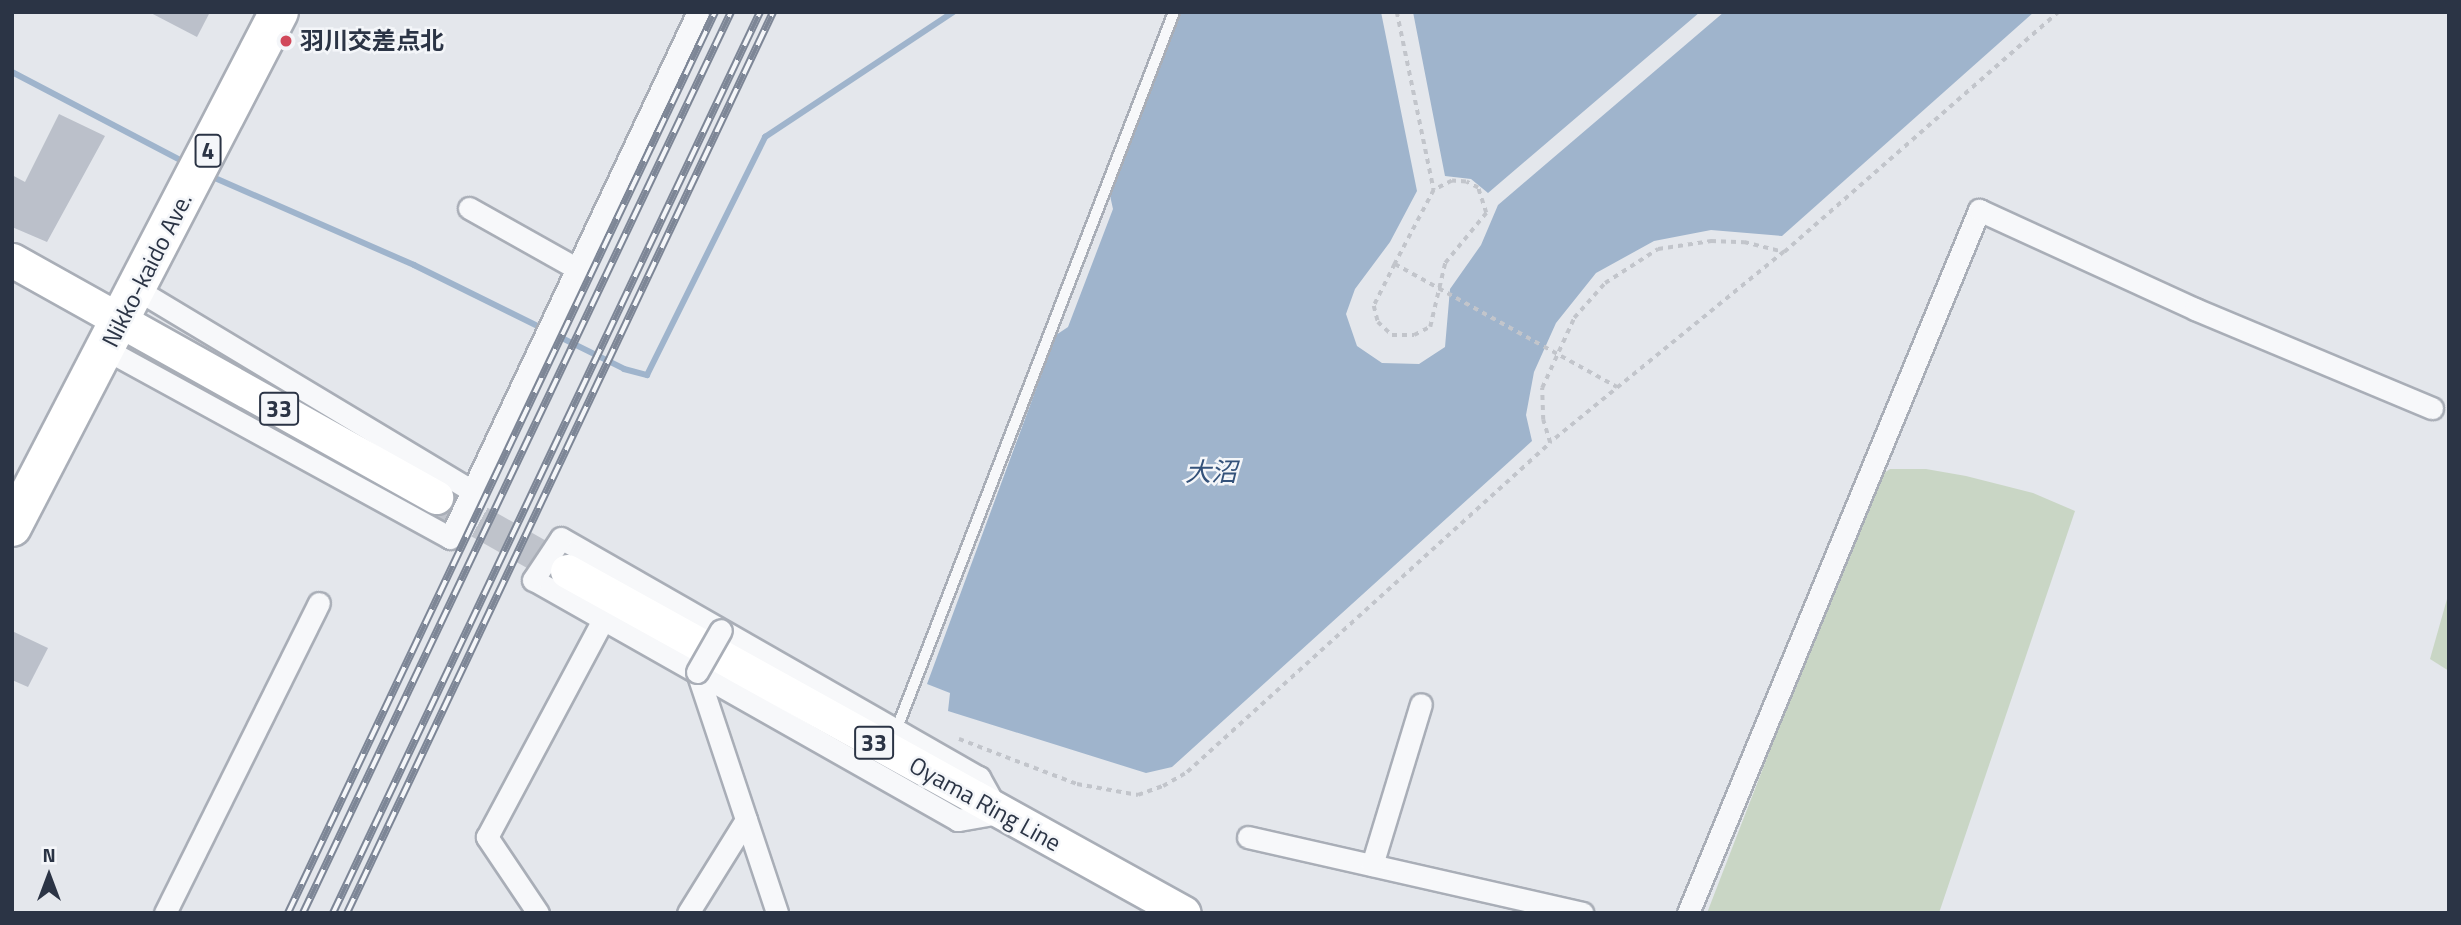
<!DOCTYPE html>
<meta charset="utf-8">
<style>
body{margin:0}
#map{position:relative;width:2461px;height:925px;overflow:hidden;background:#e4e7ec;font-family:"Titillium Web","Noto Sans JP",sans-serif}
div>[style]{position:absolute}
.green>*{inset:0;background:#c9d6c5}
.water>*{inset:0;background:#9fb4cc}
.stream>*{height:6px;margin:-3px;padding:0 3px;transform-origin:3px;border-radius:3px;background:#9fb4cc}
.building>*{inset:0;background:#bbc0ca}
.primary-tunnel>*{height:33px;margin-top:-16.5px;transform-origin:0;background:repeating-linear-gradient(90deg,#bfc3cb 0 33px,transparent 0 50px)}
.path>*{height:3.5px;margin-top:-1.75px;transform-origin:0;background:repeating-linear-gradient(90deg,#c2c5cb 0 5px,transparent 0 10px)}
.roads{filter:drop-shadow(2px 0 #a9aeb7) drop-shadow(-2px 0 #a9aeb7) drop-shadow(0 2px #a9aeb7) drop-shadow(0 -2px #a9aeb7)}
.lane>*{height:10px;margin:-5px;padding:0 5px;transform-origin:5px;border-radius:5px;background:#f7f8fa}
.street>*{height:21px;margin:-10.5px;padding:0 10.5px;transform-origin:10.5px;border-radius:10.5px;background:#f7f8fa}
.primary>*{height:33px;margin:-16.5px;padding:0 16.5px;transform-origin:16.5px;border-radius:16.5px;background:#fff}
.highway>*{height:38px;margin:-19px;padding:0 19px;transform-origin:19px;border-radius:19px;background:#fff}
.rail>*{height:8px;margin-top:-4px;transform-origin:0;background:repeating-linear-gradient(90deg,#f4f6f9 0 16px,#7d8696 0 32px);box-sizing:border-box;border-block:2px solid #7d8696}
.bridges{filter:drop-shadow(2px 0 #a9aeb7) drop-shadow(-2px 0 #a9aeb7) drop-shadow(0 2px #a9aeb7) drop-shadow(0 -2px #a9aeb7)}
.street-bridge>*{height:21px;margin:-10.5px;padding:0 10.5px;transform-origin:10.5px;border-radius:10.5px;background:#f7f8fa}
.dots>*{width:19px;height:19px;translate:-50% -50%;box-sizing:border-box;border:4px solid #f4f6f9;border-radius:50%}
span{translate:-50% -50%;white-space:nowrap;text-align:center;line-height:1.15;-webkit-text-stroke:5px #f4f6f9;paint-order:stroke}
.shield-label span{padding:2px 5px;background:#f4f6f9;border:2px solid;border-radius:5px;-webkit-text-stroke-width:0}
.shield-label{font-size:23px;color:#2b3445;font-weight:700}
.poi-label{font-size:24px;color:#2b3445;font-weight:700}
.left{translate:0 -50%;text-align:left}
.street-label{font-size:24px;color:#2b3445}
.water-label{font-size:26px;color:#34527a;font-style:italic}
.frame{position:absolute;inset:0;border:14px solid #2b3445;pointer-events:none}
.north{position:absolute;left:14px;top:841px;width:70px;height:70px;-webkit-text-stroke:5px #f4f6f9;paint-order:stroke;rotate:0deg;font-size:19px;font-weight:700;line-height:28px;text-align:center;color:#2b3445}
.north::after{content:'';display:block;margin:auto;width:24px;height:32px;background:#2b3445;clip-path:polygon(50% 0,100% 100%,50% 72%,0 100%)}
</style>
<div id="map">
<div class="green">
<i style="clip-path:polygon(1890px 469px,1926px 469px,1966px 476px,2033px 493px,2075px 511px,1939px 913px,1707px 913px,1859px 520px,1880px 476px)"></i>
<i style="clip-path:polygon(2449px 592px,2449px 671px,2430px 659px)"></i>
</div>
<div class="water">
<i style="clip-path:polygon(1176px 12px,1381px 12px,1417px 191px,1390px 242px,1355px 289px,1346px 314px,1357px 346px,1382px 363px,1419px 364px,1445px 347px,1450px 289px,1481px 245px,1498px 205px,1724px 12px,2034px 12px,1782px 236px,1711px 230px,1654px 241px,1596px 273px,1556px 323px,1534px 372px,1526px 415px,1532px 441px,1172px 767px,1146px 773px,948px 711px,950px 693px,927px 684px,1056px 335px,1068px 327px,1113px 209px,1109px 191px)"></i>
<i style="clip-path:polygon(1413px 12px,1700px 12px,1488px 193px,1471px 179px,1445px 176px)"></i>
</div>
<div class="stream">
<i style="left:12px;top:72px;width:196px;rotate:27.6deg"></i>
<i style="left:208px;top:175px;width:225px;rotate:23.6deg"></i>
<i style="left:414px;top:265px;width:234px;rotate:26.3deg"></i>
<i style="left:624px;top:369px;width:24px;rotate:15deg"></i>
<i style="left:647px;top:375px;width:266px;rotate:-63.6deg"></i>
<i style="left:765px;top:137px;width:226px;rotate:-33.6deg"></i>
</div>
<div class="building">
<i style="clip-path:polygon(149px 12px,210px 12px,197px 37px)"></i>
<i style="clip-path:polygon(59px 114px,105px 136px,47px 242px,12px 227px,12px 175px,25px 182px)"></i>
<i style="clip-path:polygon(12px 631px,48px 648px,28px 687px,12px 680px)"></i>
</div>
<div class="primary-tunnel">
<i style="left:436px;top:497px;width:150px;rotate:29.5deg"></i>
</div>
<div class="path">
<i style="left:1397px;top:12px;width:182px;rotate:78.3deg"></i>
<i style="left:1434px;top:190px;width:84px;rotate:117.8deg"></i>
<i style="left:1395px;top:264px;width:254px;rotate:29deg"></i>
<i style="left:1711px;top:241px;width:33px;rotate:2deg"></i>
<i style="left:1744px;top:242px;width:41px;rotate:14deg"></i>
<i style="left:1784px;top:252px;width:302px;rotate:140.8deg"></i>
<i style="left:1550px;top:443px;width:24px;rotate:-107deg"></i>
<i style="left:1543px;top:420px;width:32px;rotate:-92deg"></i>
<i style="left:1542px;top:388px;width:77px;rotate:-65.4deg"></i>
<i style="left:1574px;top:318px;width:47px;rotate:-48.5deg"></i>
<i style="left:1605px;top:283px;width:63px;rotate:-32.7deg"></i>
<i style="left:1658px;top:249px;width:54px;rotate:-8.6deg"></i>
<i style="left:1784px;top:252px;width:364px;rotate:-41.2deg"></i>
<i style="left:1395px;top:264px;width:47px;rotate:116.6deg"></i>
<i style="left:1374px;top:306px;width:16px;rotate:76deg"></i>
<i style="left:1378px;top:322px;width:19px;rotate:43deg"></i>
<i style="left:1392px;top:335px;width:22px"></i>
<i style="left:1414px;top:335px;width:18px;rotate:-27deg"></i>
<i style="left:1430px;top:327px;width:66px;rotate:-76.8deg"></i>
<i style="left:1445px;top:263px;width:65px;rotate:-50.6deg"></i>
<i style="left:1486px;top:213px;width:26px;rotate:-108deg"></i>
<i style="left:1478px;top:188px;width:13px;rotate:-153deg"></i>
<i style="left:1466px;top:182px;width:14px;rotate:-176deg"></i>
<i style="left:1452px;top:181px;width:20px;rotate:153deg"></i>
<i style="left:959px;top:739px;width:126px;rotate:20.9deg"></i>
<i style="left:1077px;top:784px;width:62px;rotate:10.2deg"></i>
<i style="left:1138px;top:795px;width:27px;rotate:-20deg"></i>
<i style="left:1163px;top:786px;width:28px;rotate:-30deg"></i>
<i style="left:1187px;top:772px;width:490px;rotate:-42.2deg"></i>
</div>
<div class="roads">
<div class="lane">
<i style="left:897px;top:728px;width:768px;rotate:-68.85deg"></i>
</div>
<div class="street">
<i style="left:469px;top:208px;width:123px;rotate:29.3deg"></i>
<i style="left:138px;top:290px;width:391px;rotate:31deg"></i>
<i style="left:107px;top:350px;width:391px;rotate:28.7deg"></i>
<i style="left:450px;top:538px;width:582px;rotate:-64.76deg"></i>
<i style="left:561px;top:538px;width:482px;rotate:29.8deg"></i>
<i style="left:979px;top:777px;width:41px;rotate:60.9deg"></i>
<i style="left:999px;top:813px;width:42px;rotate:170.3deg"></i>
<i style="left:958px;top:820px;width:488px;rotate:-150.5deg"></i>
<i style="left:533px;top:580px;width:50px;rotate:-56.3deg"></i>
<i style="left:697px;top:672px;width:254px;rotate:71.6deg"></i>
<i style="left:1248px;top:837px;width:343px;rotate:12.8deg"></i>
<i style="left:1372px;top:865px;width:168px;rotate:-73.1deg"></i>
<i style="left:165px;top:913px;width:346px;rotate:-63.6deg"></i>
<i style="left:538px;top:913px;width:92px;rotate:-123.9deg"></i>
<i style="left:487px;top:837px;width:246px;rotate:-61.9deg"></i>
<i style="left:688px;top:913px;width:110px;rotate:-58.1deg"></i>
<i style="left:1688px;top:913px;width:761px;rotate:-67.51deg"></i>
<i style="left:1979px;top:210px;width:238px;rotate:24.6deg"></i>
<i style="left:2195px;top:309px;width:257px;rotate:22.7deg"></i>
</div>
<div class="primary">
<i style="left:12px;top:260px;width:486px;rotate:29.2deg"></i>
<i style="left:567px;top:571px;width:705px;rotate:29deg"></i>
</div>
<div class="highway">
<i style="left:12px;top:527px;width:580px;rotate:-62.6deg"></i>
</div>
</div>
<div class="rail">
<i style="left:288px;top:913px;width:997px;rotate:-64.64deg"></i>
<i style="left:303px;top:913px;width:997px;rotate:-64.59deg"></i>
<i style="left:333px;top:913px;width:997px;rotate:-64.64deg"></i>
<i style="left:347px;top:913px;width:997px;rotate:-64.69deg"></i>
</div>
<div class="bridges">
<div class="street-bridge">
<i style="left:697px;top:672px;width:48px;rotate:-60.3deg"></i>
</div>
</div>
<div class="dots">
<i style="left:286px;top:41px;background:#d1495b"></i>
</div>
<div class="shield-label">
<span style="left:208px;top:151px">4</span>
<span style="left:279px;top:409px">33</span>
<span style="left:874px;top:743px">33</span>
</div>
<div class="poi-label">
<span class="left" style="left:300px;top:41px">羽川交差点北</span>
</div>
<div class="street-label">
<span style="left:147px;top:270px;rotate:-63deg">Nikko-kaido Ave.</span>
<span style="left:985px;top:804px;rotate:29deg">Oyama Ring Line</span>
</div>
<div class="water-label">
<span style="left:1211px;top:472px">大沼</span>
</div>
<div class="frame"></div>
<div class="north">N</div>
</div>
